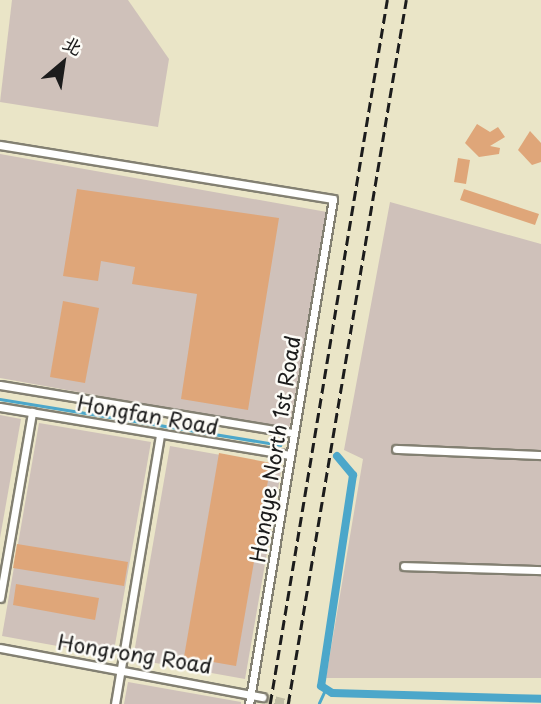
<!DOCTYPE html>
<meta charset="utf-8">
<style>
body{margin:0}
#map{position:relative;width:541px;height:704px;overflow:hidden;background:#eae5c7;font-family:"Playpen Sans","LXGW WenKai TC",sans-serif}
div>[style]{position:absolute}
.industrial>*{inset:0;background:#cfc1ba}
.stream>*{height:2.5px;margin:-1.25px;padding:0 1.25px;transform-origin:1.25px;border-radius:1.25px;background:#4ca7ca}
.canal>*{height:8px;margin:-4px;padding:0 4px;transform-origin:4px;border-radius:4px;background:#4ca7ca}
.building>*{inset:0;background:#dfa679}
.tertiary-tunnel>*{height:9px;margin-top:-4.5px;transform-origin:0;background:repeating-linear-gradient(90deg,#c1bda5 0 9px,transparent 0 13.5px)}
.roads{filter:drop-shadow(2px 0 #838072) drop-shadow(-2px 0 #838072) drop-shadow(0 2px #838072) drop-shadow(0 -2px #838072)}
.minor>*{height:7px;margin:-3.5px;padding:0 3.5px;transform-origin:3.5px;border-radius:3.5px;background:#fff}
.rail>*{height:2.5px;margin-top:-1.25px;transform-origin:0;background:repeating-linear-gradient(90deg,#1c1c1c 0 10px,transparent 0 15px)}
span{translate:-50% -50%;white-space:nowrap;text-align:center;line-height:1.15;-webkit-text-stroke:5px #fdfcf7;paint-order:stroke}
.street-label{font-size:21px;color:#1c1c1c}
.north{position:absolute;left:28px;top:28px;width:70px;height:70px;-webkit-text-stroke:5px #fdfcf7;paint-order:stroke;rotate:29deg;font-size:19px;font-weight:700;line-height:28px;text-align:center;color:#1c1c1c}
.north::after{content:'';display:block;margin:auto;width:24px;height:32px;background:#1c1c1c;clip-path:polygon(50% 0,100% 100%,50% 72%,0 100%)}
</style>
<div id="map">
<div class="industrial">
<i style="clip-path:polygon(12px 0,128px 0,169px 59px,158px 127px,0 102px)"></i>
<i style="clip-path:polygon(0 154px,327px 212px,289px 430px,0 378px)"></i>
<i style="clip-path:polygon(390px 202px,541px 244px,541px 678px,326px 678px,363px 459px,344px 450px)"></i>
<i style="clip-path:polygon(0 415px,21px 419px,0 538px)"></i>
<i style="clip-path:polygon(39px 423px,151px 442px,113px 656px,2px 636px)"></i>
<i style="clip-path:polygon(170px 446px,282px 466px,245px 679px,133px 659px)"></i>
<i style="clip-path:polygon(128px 682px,241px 702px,241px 704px,124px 704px)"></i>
</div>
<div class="stream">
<i style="left:0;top:399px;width:284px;rotate:9.3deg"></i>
<i style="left:319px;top:703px;width:14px;rotate:-65deg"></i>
</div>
<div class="canal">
<i style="left:337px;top:456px;width:25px;rotate:50deg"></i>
<i style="left:353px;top:475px;width:213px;rotate:98.6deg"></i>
<i style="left:321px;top:686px;width:13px;rotate:32deg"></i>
<i style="left:332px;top:693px;width:209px;rotate:1.6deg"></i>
</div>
<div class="building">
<i style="clip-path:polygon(477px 124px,490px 132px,498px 127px,505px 137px,490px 146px,500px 148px,499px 154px,479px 157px,465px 143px)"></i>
<i style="clip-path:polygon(530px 131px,541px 143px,541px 162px,532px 165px,518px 150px)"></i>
<i style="clip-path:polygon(458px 158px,470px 160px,466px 184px,454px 182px)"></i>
<i style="clip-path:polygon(77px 189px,279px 218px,248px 410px,181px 399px,197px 294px,132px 284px,135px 267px,101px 261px,98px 281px,63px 276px)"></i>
<i style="clip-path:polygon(464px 189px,539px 214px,535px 225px,460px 200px)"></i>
<i style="clip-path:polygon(63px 301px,99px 308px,85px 383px,50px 377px)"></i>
<i style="clip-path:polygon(219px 453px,271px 463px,236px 666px,184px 657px)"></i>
<i style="clip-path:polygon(17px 544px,128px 562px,124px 586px,13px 568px)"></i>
<i style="clip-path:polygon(16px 584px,99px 598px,95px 620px,13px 605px)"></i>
</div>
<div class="tertiary-tunnel">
<i style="left:262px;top:697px;width:29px;rotate:14deg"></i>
</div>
<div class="roads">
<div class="minor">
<i style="left:0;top:145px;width:337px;rotate:9.2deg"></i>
<i style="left:333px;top:199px;width:512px;rotate:99.44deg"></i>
<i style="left:0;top:385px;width:298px;rotate:9.3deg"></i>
<i style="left:0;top:407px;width:294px;rotate:9.4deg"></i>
<i style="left:396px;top:449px;width:145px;rotate:2.4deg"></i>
<i style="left:404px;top:566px;width:137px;rotate:1.7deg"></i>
<i style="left:0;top:598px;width:189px;rotate:-80.2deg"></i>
<i style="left:0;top:648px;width:267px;rotate:10.6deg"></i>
<i style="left:115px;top:704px;width:274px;rotate:-80.5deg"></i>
</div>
</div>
<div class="rail">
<i style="left:270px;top:704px;width:714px;rotate:-80.56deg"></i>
<i style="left:288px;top:704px;width:714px;rotate:-80.48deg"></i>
</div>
<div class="street-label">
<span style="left:148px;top:414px;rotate:10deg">Hongfan Road</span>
<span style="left:274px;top:449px;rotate:-81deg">Hongye North 1st Road</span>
<span style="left:135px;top:653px;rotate:9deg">Hongrong Road</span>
</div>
<div class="north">北</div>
</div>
